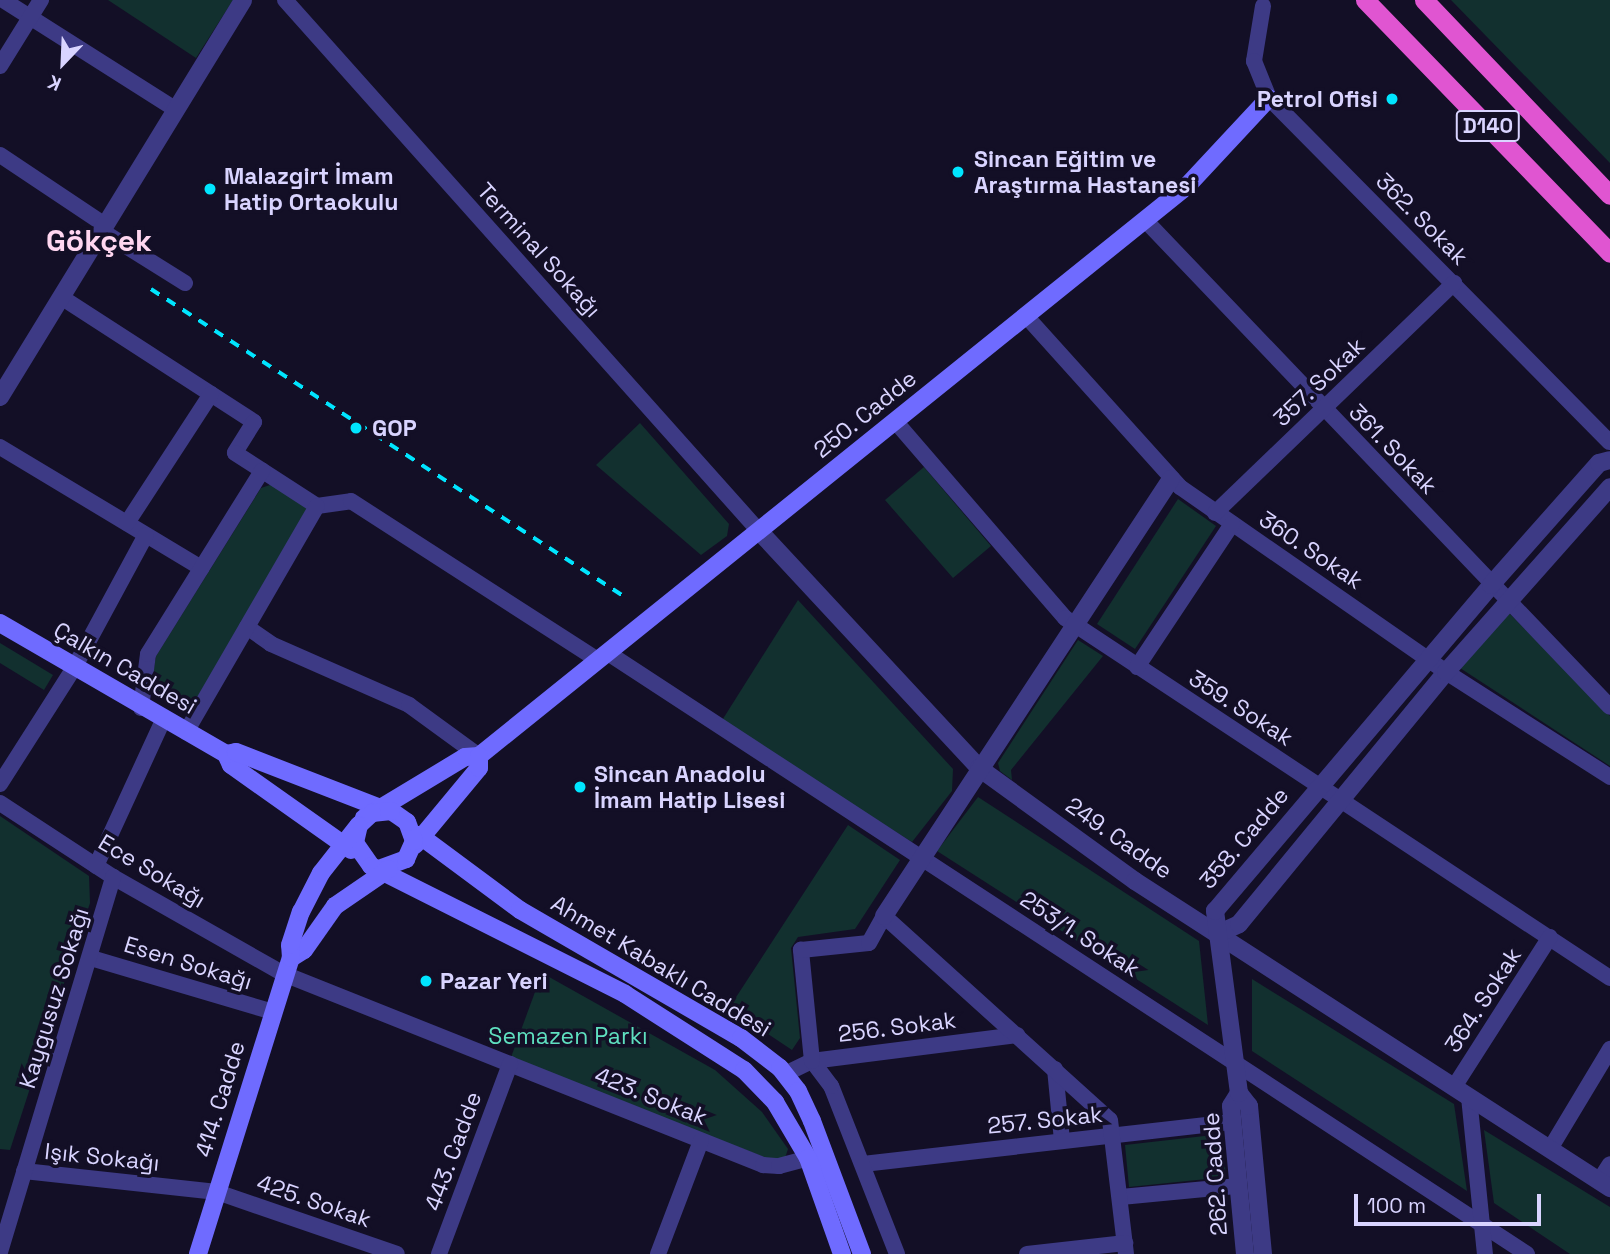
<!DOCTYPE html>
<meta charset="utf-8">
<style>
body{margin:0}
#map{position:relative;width:1610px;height:1254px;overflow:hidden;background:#130f26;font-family:"Space Grotesk",sans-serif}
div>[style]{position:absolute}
.green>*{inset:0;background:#12302f}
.minor>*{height:16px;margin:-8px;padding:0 8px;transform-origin:8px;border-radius:8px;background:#3d3a85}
.tertiary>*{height:18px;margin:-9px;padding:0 9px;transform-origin:9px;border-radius:9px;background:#3d3a85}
.secondary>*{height:18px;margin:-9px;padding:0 9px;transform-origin:9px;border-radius:9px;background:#6f6bff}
.trunk>*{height:19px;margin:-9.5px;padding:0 9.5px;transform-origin:9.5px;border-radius:9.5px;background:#e055d1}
.rail>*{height:3.5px;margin-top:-1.75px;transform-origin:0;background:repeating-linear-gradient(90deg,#00e5ff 0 10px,transparent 0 19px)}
.dots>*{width:19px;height:19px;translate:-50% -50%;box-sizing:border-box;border:4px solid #130f26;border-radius:50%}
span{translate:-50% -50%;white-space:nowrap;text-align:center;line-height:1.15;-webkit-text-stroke:7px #130f26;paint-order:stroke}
.shield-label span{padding:2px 5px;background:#130f26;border:2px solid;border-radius:5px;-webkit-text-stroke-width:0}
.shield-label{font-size:21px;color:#d9d4ff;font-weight:700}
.poi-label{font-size:23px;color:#d9d4ff;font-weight:700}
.right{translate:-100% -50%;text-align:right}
.left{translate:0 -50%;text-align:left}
.street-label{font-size:23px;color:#d9d4ff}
.park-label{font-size:23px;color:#5fe0c0}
.district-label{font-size:30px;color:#ffd6f0;font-weight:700}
.north{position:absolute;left:28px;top:28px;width:70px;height:70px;-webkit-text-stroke:5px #130f26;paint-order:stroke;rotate:203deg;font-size:19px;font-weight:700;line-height:28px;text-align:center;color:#d9d4ff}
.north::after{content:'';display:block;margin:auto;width:24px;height:32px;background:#d9d4ff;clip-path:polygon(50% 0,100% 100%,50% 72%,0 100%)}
.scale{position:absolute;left:1354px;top:1194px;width:187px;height:32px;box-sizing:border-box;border:4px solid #d9d4ff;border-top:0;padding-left:9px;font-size:21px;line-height:24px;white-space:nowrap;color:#d9d4ff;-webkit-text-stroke:5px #130f26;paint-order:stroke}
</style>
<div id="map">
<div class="green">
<i style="clip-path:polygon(108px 0,233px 0,196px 58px)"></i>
<i style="clip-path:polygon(1451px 0,1610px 0,1610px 163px)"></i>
<i style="clip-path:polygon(640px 423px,729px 524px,727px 536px,701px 555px,596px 465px)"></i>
<i style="clip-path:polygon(924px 467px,991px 546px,953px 578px,885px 500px)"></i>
<i style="clip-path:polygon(273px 484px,310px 508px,191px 713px,150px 691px,156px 656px,261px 488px)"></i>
<i style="clip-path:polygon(1178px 499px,1216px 526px,1135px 649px,1097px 624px)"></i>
<i style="clip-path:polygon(798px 600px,953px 769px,952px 791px,912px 842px,721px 722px)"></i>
<i style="clip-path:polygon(1507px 611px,1610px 716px,1610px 766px,1460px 668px)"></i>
<i style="clip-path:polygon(1078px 640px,1103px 656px,1011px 770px,1012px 780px,1000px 771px,998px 763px)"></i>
<i style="clip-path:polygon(0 643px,53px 675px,44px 690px,0 663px)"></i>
<i style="clip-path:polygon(978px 797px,1199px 941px,1208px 1025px,937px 851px)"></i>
<i style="clip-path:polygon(0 816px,89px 876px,90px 903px,10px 1150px,0 1149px)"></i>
<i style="clip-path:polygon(848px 825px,900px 860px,855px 929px,798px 937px,791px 948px,800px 1038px,792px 1050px,729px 1008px)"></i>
<i style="clip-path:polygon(542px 973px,715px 1070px,762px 1112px,788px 1149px,785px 1158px,777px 1162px,510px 1060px)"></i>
<i style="clip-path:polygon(1252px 979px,1454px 1104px,1467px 1191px,1252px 1051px)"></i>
<i style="clip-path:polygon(1484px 1130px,1610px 1207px,1610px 1254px,1570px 1254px,1494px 1203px)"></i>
<i style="clip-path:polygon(1222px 1134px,1226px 1177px,1129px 1187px,1125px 1145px)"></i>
</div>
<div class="minor">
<i style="left:3px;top:0;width:205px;rotate:32.4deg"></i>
<i style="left:285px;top:0;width:712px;rotate:48.25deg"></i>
<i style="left:1263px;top:6px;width:56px;rotate:99.3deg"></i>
<i style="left:1254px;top:61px;width:40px;rotate:68deg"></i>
<i style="left:1269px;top:98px;width:484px;rotate:45.3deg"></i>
<i style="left:0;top:66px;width:78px;rotate:-58.2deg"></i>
<i style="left:0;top:155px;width:126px;rotate:33.7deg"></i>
<i style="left:1145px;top:220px;width:673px;rotate:46.32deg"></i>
<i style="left:102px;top:231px;width:98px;rotate:32.1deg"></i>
<i style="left:61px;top:297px;width:230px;rotate:32.9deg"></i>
<i style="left:254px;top:422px;width:36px;rotate:122deg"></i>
<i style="left:235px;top:453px;width:98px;rotate:32.9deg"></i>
<i style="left:317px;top:506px;width:34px;rotate:-8deg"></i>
<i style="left:351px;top:501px;width:294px;rotate:32.8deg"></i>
<i style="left:1026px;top:316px;width:230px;rotate:48deg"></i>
<i style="left:1180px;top:487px;width:324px;rotate:34.8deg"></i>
<i style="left:1446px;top:672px;width:195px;rotate:32.6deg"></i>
<i style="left:895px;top:421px;width:260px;rotate:49.2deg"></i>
<i style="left:1065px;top:618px;width:653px;rotate:33.45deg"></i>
<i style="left:0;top:447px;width:235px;rotate:31deg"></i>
<i style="left:1215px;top:513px;width:332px;rotate:-43.9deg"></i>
<i style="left:127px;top:523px;width:154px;rotate:-56.9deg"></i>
<i style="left:247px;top:627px;width:29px;rotate:35deg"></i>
<i style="left:271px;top:644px;width:151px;rotate:23.8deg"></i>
<i style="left:409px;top:705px;width:87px;rotate:36.1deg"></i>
<i style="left:608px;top:653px;width:1098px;rotate:33.18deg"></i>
<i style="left:1137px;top:667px;width:172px;rotate:-56.4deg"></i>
<i style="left:141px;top:708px;width:54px;rotate:-82.6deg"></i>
<i style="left:148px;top:654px;width:216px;rotate:-58.1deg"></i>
<i style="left:186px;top:732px;width:261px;rotate:-59.9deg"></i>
<i style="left:0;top:784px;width:138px;rotate:-57.5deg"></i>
<i style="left:74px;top:668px;width:151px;rotate:-61.6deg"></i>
<i style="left:0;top:803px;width:135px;rotate:33.2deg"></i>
<i style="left:113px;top:877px;width:197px;rotate:29.6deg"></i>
<i style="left:284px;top:974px;width:516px;rotate:21.74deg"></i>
<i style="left:763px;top:1165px;width:16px;rotate:4deg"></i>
<i style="left:779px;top:1166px;width:30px;rotate:-15deg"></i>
<i style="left:96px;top:866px;width:161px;rotate:-65.3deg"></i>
<i style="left:91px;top:958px;width:190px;rotate:16.5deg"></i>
<i style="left:1055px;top:1069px;width:72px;rotate:84.4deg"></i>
<i style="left:785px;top:1074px;width:30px;rotate:-26deg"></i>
<i style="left:812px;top:1061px;width:207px;rotate:-7.2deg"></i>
<i style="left:1454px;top:1087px;width:178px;rotate:-57.4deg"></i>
<i style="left:1469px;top:1097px;width:158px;rotate:84.2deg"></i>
<i style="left:1550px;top:1149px;width:117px;rotate:-59deg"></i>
<i style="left:863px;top:1164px;width:372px;rotate:-6.5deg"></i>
<i style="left:24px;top:1171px;width:194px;rotate:6.2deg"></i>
<i style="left:217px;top:1192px;width:190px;rotate:19deg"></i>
<i style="left:1599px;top:1181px;width:20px;rotate:-57deg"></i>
<i style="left:1121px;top:1197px;width:118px;rotate:-5.4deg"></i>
<i style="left:0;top:1252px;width:392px;rotate:-73.2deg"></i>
<i style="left:439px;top:1254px;width:203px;rotate:-69.5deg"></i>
<i style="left:658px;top:1254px;width:121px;rotate:-69.2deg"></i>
<i style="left:897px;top:1254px;width:180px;rotate:-111.4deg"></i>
<i style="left:831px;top:1086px;width:31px;rotate:-127deg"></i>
<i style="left:812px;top:1061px;width:112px;rotate:-95.7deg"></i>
<i style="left:801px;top:950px;width:68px;rotate:-5.9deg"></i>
<i style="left:869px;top:943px;width:31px;rotate:-61deg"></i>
<i style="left:884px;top:916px;width:304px;rotate:42.1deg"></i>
<i style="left:1110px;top:1120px;width:135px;rotate:83.2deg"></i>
<i style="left:1027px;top:1254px;width:99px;rotate:-6.4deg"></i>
</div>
<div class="tertiary">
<i style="left:0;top:397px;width:465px;rotate:-58.5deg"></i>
<i style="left:759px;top:531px;width:323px;rotate:47.1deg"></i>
<i style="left:979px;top:768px;width:193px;rotate:35.9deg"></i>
<i style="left:1135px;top:881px;width:566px;rotate:32.88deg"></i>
<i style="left:884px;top:916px;width:523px;rotate:-56.71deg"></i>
<i style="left:1217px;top:934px;width:24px;rotate:-24deg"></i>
<i style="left:1239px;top:924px;width:326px;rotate:-50.6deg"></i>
<i style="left:1446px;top:672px;width:247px;rotate:-48.4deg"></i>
<i style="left:1239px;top:1093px;width:15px;rotate:122deg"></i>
<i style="left:1231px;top:1106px;width:149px;rotate:84.6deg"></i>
<i style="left:1263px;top:1254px;width:149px;rotate:-95.4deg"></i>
<i style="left:1249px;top:1106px;width:16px;rotate:-128deg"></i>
<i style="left:1239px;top:1093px;width:184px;rotate:-97.5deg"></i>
<i style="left:1215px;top:911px;width:427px;rotate:-49.7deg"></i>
<i style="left:1491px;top:585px;width:163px;rotate:-48.5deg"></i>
<i style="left:1599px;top:463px;width:11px;rotate:-15deg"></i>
</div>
<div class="secondary">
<i style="left:0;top:623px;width:261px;rotate:30.1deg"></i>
<i style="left:226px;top:754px;width:12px;rotate:66deg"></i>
<i style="left:231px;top:765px;width:147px;rotate:35.3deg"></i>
<i style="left:226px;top:754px;width:10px;rotate:-11deg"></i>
<i style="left:236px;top:752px;width:158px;rotate:21.2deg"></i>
<i style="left:364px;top:818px;width:118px;rotate:-31.1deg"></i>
<i style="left:465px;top:757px;width:14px;rotate:-4deg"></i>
<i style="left:479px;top:756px;width:909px;rotate:-38.84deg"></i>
<i style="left:1187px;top:186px;width:120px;rotate:-47deg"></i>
<i style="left:419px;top:835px;width:126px;rotate:36.6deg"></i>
<i style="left:520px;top:910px;width:255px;rotate:30.1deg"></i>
<i style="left:741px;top:1038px;width:49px;rotate:37.6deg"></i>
<i style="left:780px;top:1068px;width:29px;rotate:52deg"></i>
<i style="left:798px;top:1091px;width:33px;rotate:65deg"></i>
<i style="left:812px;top:1121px;width:142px;rotate:69.4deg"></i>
<i style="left:415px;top:845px;width:100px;rotate:-50.3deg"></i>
<i style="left:479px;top:768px;width:12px;rotate:-90deg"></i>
<i style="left:379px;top:869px;width:29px;rotate:-20deg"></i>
<i style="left:406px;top:859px;width:20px;rotate:-66deg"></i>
<i style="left:414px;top:841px;width:20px;rotate:-110deg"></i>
<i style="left:407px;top:822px;width:19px;rotate:-145deg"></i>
<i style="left:391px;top:811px;width:19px;rotate:174deg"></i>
<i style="left:372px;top:813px;width:18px;rotate:137deg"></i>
<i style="left:359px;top:825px;width:18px;rotate:103deg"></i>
<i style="left:355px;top:843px;width:28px;rotate:55deg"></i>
<i style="left:371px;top:866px;width:284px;rotate:26.7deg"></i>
<i style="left:625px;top:994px;width:141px;rotate:32.6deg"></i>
<i style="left:744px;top:1070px;width:45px;rotate:45.9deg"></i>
<i style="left:775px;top:1102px;width:65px;rotate:59.5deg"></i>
<i style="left:808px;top:1158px;width:102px;rotate:70.5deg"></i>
<i style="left:291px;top:958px;width:15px;rotate:-32deg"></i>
<i style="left:304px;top:950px;width:54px;rotate:-54.8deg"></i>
<i style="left:335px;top:906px;width:65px;rotate:-34.4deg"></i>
<i style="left:198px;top:1254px;width:310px;rotate:-72.6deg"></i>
<i style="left:291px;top:958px;width:13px;rotate:-94deg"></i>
<i style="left:290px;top:945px;width:35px;rotate:-72deg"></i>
<i style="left:301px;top:912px;width:44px;rotate:-62.9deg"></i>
<i style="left:321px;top:873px;width:60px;rotate:-51.8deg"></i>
</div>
<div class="trunk">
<i style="left:1365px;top:0;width:352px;rotate:45.9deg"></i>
<i style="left:1424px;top:0;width:269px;rotate:46.4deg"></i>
</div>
<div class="rail">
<i style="left:151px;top:289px;width:569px;rotate:33.02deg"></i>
</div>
<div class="dots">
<i style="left:1392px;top:99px;background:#00e5ff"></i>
<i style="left:958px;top:172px;background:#00e5ff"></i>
<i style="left:210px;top:189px;background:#00e5ff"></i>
<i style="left:356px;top:428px;background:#00e5ff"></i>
<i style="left:580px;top:787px;background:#00e5ff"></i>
<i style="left:426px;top:981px;background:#00e5ff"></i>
</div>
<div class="shield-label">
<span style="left:1488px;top:126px">D140</span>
</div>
<div class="poi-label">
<span class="right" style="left:1378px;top:99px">Petrol Ofisi</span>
<span class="left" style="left:974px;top:172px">Sincan Eğitim ve<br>Araştırma Hastanesi</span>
<span class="left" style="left:224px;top:189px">Malazgirt İmam<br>Hatip Ortaokulu</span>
<span class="left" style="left:372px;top:428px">GOP</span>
<span class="left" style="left:594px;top:787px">Sincan Anadolu<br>İmam Hatip Lisesi</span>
<span class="left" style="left:440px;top:981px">Pazar Yeri</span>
</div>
<div class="street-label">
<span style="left:1422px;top:219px;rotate:45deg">362. Sokak</span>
<span style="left:539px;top:250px;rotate:48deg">Terminal Sokağı</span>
<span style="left:1319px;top:382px;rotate:-44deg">357. Sokak</span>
<span style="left:865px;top:414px;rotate:-39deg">250. Cadde</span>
<span style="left:1393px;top:449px;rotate:46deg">361. Sokak</span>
<span style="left:1311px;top:550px;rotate:34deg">360. Sokak</span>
<span style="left:125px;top:668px;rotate:30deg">Çalkın Caddesi</span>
<span style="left:1241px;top:708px;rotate:33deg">359. Sokak</span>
<span style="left:1119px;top:838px;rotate:35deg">249. Cadde</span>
<span style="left:1244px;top:838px;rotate:-50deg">358. Cadde</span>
<span style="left:152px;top:871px;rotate:31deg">Ece Sokağı</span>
<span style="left:1080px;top:934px;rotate:33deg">253/1. Sokak</span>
<span style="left:188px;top:963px;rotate:17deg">Esen Sokağı</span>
<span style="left:661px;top:966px;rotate:31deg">Ahmet Kabaklı Caddesi</span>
<span style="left:54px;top:998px;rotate:-73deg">Kaygusuz Sokağı</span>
<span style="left:1483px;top:1000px;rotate:-57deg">364. Sokak</span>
<span style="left:897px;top:1027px;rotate:-7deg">256. Sokak</span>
<span style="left:651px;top:1096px;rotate:22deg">423. Sokak</span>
<span style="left:220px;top:1099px;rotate:-73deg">414. Cadde</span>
<span style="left:1045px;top:1120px;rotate:-6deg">257. Sokak</span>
<span style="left:453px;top:1151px;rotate:-70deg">443. Cadde</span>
<span style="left:102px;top:1157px;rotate:6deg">Işık Sokağı</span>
<span style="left:1215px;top:1174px;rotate:-94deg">262. Cadde</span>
<span style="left:314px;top:1201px;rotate:19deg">425. Sokak</span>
</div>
<div class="park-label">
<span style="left:568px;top:1036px">Semazen Parkı</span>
</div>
<div class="district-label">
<span style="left:99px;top:241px">Gökçek</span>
</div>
<div class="north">K</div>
<div class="scale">100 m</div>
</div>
